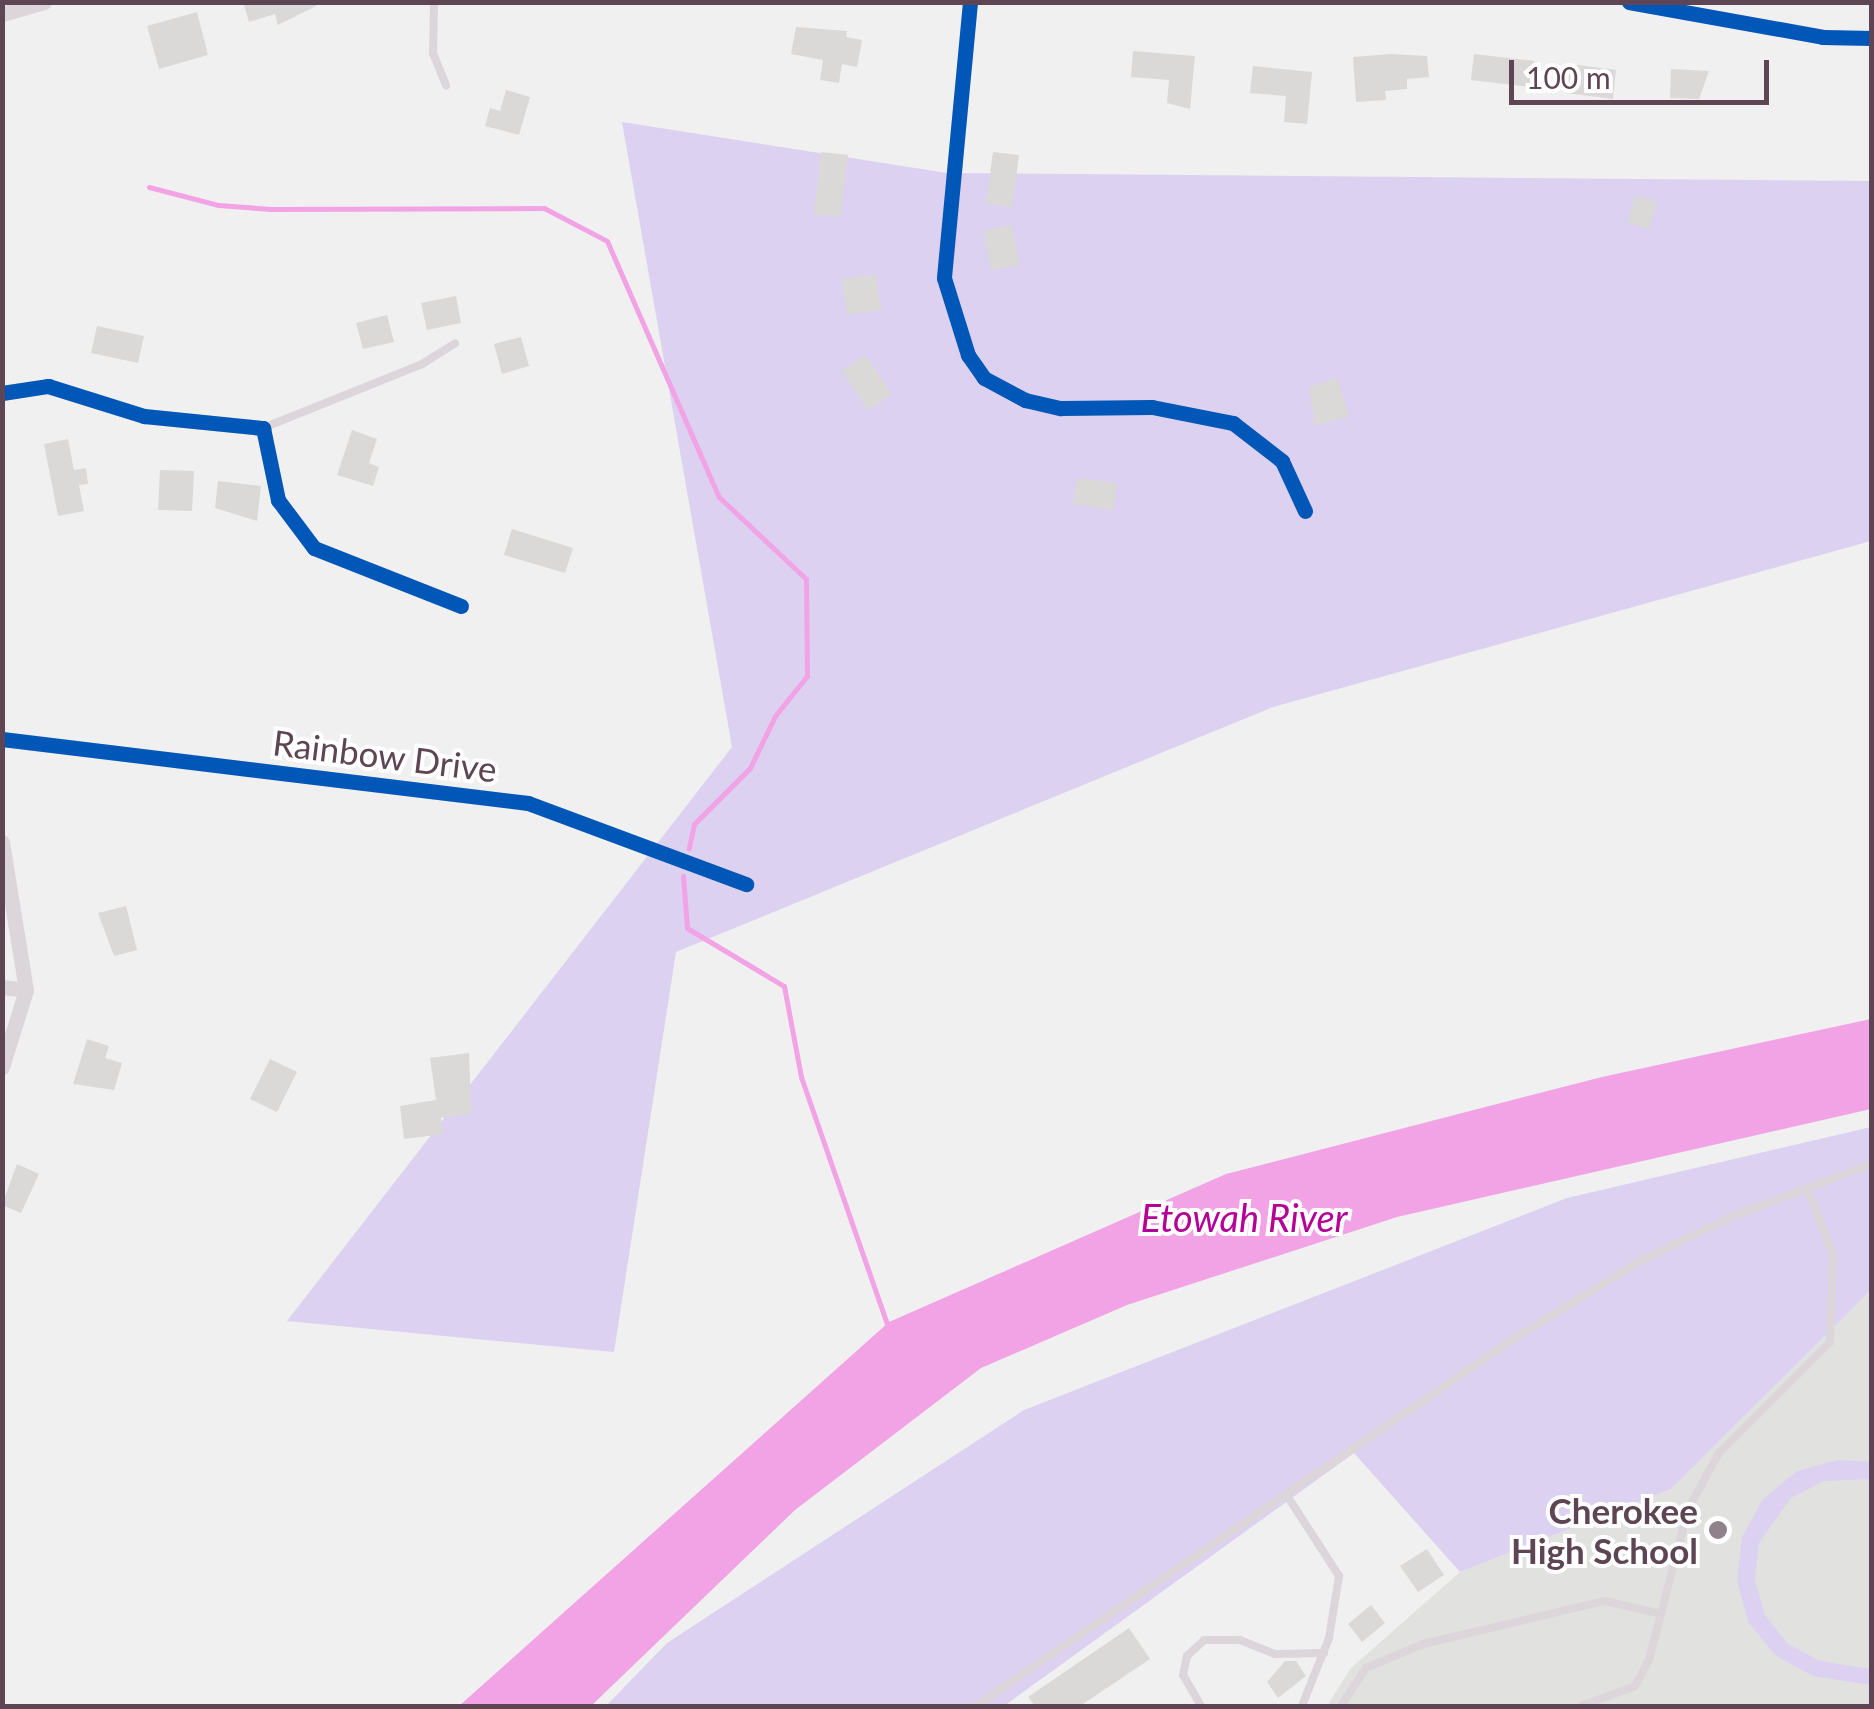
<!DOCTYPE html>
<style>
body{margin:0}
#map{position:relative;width:1874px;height:1709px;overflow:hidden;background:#eff0ef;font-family:Lato,sans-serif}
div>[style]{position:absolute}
.education>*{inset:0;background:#e1e1e0}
.green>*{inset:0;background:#dcd1f1}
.water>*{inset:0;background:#f2a3e5}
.stream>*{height:5px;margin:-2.5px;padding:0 2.5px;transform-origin:2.5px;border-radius:2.5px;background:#f2a3e5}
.building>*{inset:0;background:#dbd8d8}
.service>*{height:8px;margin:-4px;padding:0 4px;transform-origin:4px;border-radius:4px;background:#dcd6da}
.minor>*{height:15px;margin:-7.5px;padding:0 7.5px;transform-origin:7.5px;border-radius:7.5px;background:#dcd6da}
.cycleway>*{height:15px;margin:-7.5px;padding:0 7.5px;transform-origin:7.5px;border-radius:7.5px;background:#0057b8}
.dots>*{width:28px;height:28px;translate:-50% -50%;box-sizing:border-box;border:5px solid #fff;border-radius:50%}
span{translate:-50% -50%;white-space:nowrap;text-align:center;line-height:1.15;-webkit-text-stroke:8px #fff;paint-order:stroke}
.street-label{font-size:35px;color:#5d4553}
.poi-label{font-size:35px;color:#5d4553;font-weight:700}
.right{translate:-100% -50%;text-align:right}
.water-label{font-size:38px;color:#b50098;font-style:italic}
.frame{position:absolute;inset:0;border:5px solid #5d4553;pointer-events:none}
.scale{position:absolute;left:1509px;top:60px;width:260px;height:45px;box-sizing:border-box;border:5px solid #5d4553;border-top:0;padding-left:12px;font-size:30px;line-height:35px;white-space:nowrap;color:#5d4553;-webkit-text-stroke:8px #fff;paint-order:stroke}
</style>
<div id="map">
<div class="education">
<i style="clip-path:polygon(1871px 1290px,1871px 1706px,1327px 1706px,1351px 1668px,1460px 1572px,1671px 1489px)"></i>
</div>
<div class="green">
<i style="clip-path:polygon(622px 122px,947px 173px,1871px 181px,1871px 541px,1273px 707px,676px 952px,614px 1352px,287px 1321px,732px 747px)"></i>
<i style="clip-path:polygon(1871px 1127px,1871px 1290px,1671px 1489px,1460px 1572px,1354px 1453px,1004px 1706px,606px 1706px,667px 1643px,1024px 1410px,1567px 1198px)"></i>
<i style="clip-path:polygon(1838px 1460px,1871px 1462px,1871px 1479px,1824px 1481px,1791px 1498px,1759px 1543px,1755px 1580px,1765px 1615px,1788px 1644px,1820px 1661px,1871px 1669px,1871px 1685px,1813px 1676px,1775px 1655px,1748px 1622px,1737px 1580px,1742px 1537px,1763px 1499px,1797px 1471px)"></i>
</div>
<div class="water">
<i style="clip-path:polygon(1871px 1019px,1871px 1109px,1397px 1217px,1127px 1305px,981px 1368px,795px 1510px,591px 1706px,459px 1706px,889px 1322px,1226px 1174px,1602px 1077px)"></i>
</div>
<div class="stream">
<i style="left:149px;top:187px;width:71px;rotate:14.6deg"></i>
<i style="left:218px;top:205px;width:53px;rotate:4.3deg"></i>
<i style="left:271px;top:209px;width:273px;rotate:-0.2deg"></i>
<i style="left:544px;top:208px;width:71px;rotate:27.6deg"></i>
<i style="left:607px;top:241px;width:279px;rotate:66.4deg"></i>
<i style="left:719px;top:497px;width:120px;rotate:43.3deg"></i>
<i style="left:806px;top:579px;width:97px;rotate:89.4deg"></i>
<i style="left:807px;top:676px;width:51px;rotate:128.7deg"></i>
<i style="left:775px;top:716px;width:58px;rotate:115.7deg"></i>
<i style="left:750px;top:768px;width:79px;rotate:135deg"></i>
<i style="left:694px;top:824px;width:25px;rotate:102deg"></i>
<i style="left:683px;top:876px;width:52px;rotate:85.6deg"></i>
<i style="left:687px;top:928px;width:113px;rotate:30.9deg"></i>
<i style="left:784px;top:986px;width:93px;rotate:79.4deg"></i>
<i style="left:801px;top:1077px;width:267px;rotate:70.8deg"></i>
</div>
<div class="building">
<i style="clip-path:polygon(243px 2px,316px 2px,316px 6px,278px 25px,275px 14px,249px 22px)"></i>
<i style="clip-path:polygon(197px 12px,208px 55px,159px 69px,147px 26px)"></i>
<i style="clip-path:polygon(796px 27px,847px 31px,846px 37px,862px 40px,857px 67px,842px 64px,839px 83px,820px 80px,823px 60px,791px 54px)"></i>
<i style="clip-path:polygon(1133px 51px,1195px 56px,1190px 109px,1167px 103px,1169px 80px,1131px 77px)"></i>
<i style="clip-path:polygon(1391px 54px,1427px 56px,1429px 77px,1407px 79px,1407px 89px,1385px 91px,1386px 100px,1356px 102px,1353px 57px)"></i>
<i style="clip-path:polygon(1474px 54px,1534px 61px,1531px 87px,1471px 80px)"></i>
<i style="clip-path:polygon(1570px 64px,1616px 70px,1613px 99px,1566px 93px)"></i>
<i style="clip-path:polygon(1253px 66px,1312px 72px,1307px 124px,1284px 122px,1286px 96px,1250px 93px)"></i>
<i style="clip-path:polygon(1671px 69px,1709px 71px,1699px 99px,1670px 98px)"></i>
<i style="clip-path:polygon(506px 90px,530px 97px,519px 135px,485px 126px,490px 108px,500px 111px)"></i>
<i style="clip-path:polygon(821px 152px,848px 155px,840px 217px,814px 214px)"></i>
<i style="clip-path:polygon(993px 152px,1019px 155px,1012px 207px,986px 204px)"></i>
<i style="clip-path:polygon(1635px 196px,1657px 201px,1649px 229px,1628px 223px)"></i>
<i style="clip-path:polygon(1012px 225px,1020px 265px,991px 270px,984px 231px)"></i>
<i style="clip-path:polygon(876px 274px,881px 310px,847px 315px,842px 279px)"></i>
<i style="clip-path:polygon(456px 296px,461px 323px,427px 330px,421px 303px)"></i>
<i style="clip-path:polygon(387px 315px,394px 342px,363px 349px,356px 323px)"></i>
<i style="clip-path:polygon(97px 326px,144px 336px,138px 363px,91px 353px)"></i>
<i style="clip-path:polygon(521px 337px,529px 366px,502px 374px,494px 344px)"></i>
<i style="clip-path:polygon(865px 355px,892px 394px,868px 410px,842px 371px)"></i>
<i style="clip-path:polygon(1337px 378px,1349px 416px,1315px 426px,1309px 387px)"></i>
<i style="clip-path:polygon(352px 430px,377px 439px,369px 463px,379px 467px,373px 486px,337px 475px)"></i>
<i style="clip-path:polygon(68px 439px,74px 470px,86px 468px,88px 484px,79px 485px,84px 511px,58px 516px,44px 444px)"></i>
<i style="clip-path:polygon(160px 470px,194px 471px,192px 511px,158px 510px)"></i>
<i style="clip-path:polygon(1077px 478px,1117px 483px,1113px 510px,1073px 504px)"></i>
<i style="clip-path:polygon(218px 481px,261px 486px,257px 521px,215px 508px)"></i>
<i style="clip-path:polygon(512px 529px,573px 548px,565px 573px,504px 555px)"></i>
<i style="clip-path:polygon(126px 906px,137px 950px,114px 956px,98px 913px)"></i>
<i style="clip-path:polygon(87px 1039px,109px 1046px,105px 1058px,122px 1063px,114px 1090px,73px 1084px)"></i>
<i style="clip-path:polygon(469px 1053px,471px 1114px,441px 1118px,443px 1134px,404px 1139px,400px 1106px,436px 1100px,430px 1058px)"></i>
<i style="clip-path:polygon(270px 1059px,297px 1072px,277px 1112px,250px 1099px)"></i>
<i style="clip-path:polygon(17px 1164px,39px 1174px,21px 1213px,2px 1205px)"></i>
<i style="clip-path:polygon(1427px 1549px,1444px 1575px,1418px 1592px,1400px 1566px)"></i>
<i style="clip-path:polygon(1371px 1605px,1385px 1623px,1362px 1642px,1348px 1624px)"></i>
<i style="clip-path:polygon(1129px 1628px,1150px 1659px,1080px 1706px,1035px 1706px,1028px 1697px)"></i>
<i style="clip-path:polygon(1285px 1661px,1296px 1661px,1306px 1676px,1278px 1698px,1267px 1682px)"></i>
</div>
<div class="service">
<i style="left:434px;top:2px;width:51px;rotate:91.1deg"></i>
<i style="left:433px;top:53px;width:35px;rotate:68deg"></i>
<i style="left:263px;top:428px;width:171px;rotate:-21.9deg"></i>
<i style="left:422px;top:364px;width:39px;rotate:-32deg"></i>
<i style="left:1286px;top:1494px;width:98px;rotate:57.1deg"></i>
<i style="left:1339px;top:1576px;width:63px;rotate:99.2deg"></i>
<i style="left:1329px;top:1638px;width:73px;rotate:111.7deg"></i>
<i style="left:976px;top:1706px;width:656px;rotate:-34.32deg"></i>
<i style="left:1518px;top:1336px;width:148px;rotate:-31.4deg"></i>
<i style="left:1644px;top:1259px;width:102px;rotate:-25.6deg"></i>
<i style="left:1736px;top:1215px;width:145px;rotate:-20.6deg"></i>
<i style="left:1201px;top:1706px;width:36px;rotate:-120deg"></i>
<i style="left:1183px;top:1675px;width:19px;rotate:-78deg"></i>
<i style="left:1187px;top:1656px;width:23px;rotate:-43deg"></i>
<i style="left:1204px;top:1640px;width:36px"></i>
<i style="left:1240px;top:1640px;width:38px;rotate:22deg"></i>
<i style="left:1275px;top:1654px;width:49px;rotate:-1.2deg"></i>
<i style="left:1341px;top:1706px;width:45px;rotate:-56.7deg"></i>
<i style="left:1366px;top:1668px;width:62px;rotate:-22.8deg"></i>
<i style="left:1423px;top:1644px;width:187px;rotate:-13.3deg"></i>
<i style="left:1605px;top:1601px;width:57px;rotate:13.1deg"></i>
<i style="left:1581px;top:1706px;width:58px;rotate:-20.3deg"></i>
<i style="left:1635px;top:1686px;width:30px;rotate:-62deg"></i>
<i style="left:1649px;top:1660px;width:156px;rotate:-75.5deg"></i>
<i style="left:1688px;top:1509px;width:64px;rotate:-61deg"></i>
<i style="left:1719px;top:1453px;width:157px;rotate:-45deg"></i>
<i style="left:1830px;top:1342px;width:87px;rotate:-88deg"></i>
<i style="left:1833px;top:1255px;width:72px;rotate:-111.2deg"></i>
</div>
<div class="minor">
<i style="left:970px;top:2px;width:277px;rotate:95.4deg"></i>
<i style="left:944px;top:278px;width:81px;rotate:72.7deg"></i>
<i style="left:968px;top:355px;width:28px;rotate:55deg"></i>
<i style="left:984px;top:378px;width:47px;rotate:28.2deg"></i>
<i style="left:1025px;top:400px;width:37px;rotate:13deg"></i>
<i style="left:1061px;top:408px;width:91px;rotate:-0.6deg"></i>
<i style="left:1152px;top:407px;width:83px;rotate:11.2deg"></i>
<i style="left:1233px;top:423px;width:62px;rotate:37.8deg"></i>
<i style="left:1282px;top:461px;width:55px;rotate:65.3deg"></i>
<i style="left:1629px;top:2px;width:197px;rotate:10.2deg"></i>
<i style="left:1823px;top:37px;width:49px;rotate:1.2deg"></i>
<i style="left:2px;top:14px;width:44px;rotate:-15.9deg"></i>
<i style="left:2px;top:393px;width:47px;rotate:-8.7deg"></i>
<i style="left:48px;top:386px;width:101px;rotate:17.4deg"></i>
<i style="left:144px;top:416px;width:120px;rotate:5.8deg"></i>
<i style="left:263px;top:428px;width:74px;rotate:78.2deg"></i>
<i style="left:278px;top:500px;width:60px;rotate:53.1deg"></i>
<i style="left:314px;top:548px;width:158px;rotate:21.5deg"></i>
<i style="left:2px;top:739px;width:530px;rotate:6.94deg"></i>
<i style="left:528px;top:803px;width:233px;rotate:20.4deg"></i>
<i style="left:2px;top:842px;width:150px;rotate:80.8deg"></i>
<i style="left:26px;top:990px;width:81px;rotate:107.3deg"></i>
<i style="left:2px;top:987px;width:24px;rotate:7deg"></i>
</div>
<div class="cycleway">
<i style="left:970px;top:2px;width:277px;rotate:95.4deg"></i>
<i style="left:944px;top:278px;width:81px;rotate:72.7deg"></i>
<i style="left:968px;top:355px;width:28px;rotate:55deg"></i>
<i style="left:984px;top:378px;width:47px;rotate:28.2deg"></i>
<i style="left:1025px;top:400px;width:37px;rotate:13deg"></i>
<i style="left:1061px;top:408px;width:91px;rotate:-0.6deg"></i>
<i style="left:1152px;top:407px;width:83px;rotate:11.2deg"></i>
<i style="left:1233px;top:423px;width:62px;rotate:37.8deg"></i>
<i style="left:1282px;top:461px;width:55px;rotate:65.3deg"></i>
<i style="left:1629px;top:2px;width:197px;rotate:10.2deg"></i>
<i style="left:1823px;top:37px;width:49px;rotate:1.2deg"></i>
<i style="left:2px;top:393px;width:47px;rotate:-8.7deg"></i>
<i style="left:48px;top:386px;width:101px;rotate:17.4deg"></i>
<i style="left:144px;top:416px;width:120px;rotate:5.8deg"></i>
<i style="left:263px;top:428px;width:74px;rotate:78.2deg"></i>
<i style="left:278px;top:500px;width:60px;rotate:53.1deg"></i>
<i style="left:314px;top:548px;width:158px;rotate:21.5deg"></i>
<i style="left:2px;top:739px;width:530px;rotate:6.94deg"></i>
<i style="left:528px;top:803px;width:233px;rotate:20.4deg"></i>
</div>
<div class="dots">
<i style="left:1718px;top:1530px;background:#90818a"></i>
</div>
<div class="street-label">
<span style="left:385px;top:755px;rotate:7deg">Rainbow Drive</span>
</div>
<div class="poi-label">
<span class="right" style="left:1698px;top:1530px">Cherokee<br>High School</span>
</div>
<div class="water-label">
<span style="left:1244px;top:1218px">Etowah River</span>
</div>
<div class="frame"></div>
<div class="scale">100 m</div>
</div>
